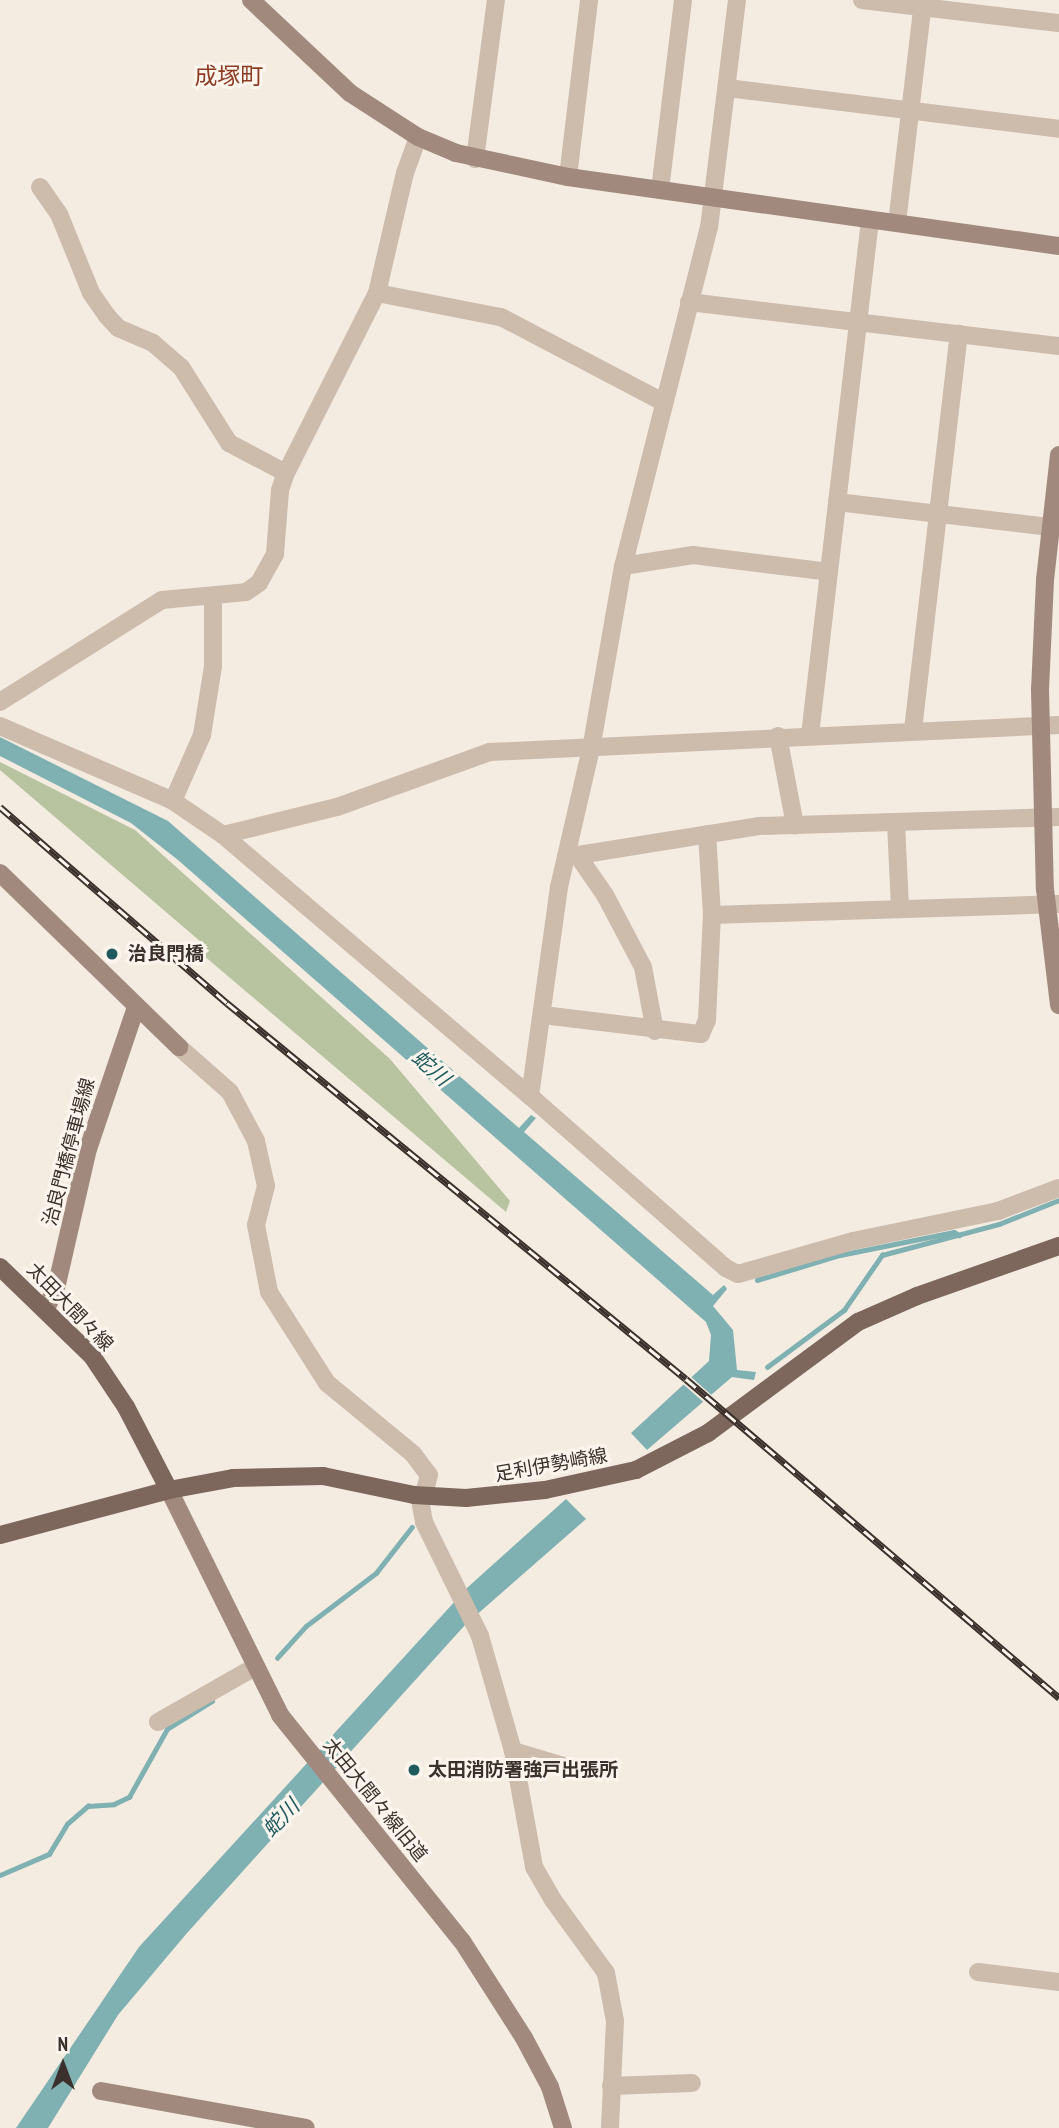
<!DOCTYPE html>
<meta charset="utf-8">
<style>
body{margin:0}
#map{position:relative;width:1059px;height:2128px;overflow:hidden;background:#f4ebe1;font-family:"PT Sans Narrow","Noto Sans JP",sans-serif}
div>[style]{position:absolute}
.green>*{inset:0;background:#b8c4a0}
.water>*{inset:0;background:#7fb0b2}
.pier>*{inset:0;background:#f4ebe1}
.stream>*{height:4.5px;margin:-2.25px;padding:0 2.25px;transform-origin:2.25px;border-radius:2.25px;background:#7fb0b2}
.street>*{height:18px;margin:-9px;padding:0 9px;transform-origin:9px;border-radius:9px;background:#cdbbac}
.secondary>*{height:18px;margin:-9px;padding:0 9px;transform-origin:9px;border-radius:9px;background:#a18a7d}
.primary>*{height:18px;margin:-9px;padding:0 9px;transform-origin:9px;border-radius:9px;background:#7d675c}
.rail>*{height:7px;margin-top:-3.5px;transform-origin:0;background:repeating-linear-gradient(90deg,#fbf5ee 0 13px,#3b302b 0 26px);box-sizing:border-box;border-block:2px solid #3b302b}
.dots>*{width:19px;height:19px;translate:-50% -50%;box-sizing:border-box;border:4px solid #fbf5ee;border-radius:50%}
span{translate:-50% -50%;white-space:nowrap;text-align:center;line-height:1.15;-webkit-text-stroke:6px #fbf5ee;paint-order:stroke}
.poi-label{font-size:19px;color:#3b302b;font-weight:700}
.left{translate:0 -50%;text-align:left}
.street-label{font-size:19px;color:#3b302b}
.water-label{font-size:21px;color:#1f5a5e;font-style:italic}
.quarter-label{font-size:23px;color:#8c3b22}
.north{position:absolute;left:28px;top:2030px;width:70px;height:70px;-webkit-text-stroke:5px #fbf5ee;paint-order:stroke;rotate:0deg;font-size:19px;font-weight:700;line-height:28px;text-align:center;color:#3b302b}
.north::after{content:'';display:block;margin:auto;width:24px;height:32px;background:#3b302b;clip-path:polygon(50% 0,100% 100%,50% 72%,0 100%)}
</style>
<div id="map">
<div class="green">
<i style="clip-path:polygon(0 762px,135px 830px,390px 1059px,510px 1201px,506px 1212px,196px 949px,201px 942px,0 770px)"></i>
</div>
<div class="water">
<i style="clip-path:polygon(0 737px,168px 821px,519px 1128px,531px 1115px,536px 1118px,524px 1132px,713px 1295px,724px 1285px,727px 1289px,713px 1306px,733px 1330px,737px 1370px,756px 1372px,754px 1380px,732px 1377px,647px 1450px,631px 1433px,709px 1361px,711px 1335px,706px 1322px,178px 860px,131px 823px,0 756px)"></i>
<i style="clip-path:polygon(566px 1499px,586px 1519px,465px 1625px,187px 1933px,118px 2015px,48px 2128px,16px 2128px,139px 1947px,468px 1587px)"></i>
</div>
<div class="pier">
<i style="clip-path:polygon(690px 1376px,716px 1399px,708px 1406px,683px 1384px)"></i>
</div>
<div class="stream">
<i style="left:757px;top:1280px;width:87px;rotate:-16.8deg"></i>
<i style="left:840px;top:1255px;width:116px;rotate:-11.4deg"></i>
<i style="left:954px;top:1232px;width:6px;rotate:31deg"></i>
<i style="left:767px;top:1367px;width:96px;rotate:-36.5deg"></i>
<i style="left:844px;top:1310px;width:67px;rotate:-55.4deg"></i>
<i style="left:882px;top:1255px;width:121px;rotate:-14.8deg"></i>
<i style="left:999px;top:1224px;width:65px;rotate:-21.8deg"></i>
<i style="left:277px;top:1658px;width:43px;rotate:-47.8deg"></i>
<i style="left:306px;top:1626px;width:88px;rotate:-37.1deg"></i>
<i style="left:376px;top:1573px;width:58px;rotate:-52deg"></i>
<i style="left:0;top:1875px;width:53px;rotate:-23.2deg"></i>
<i style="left:49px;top:1854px;width:35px;rotate:-59deg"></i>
<i style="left:67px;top:1824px;width:28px;rotate:-41deg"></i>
<i style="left:88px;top:1806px;width:26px;rotate:-4deg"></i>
<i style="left:114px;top:1804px;width:17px;rotate:-25deg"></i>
<i style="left:129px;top:1797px;width:78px;rotate:-60.8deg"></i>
<i style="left:167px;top:1729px;width:53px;rotate:-31.9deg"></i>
</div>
<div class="street">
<i style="left:737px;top:0;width:229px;rotate:97deg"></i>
<i style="left:709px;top:227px;width:350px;rotate:104.2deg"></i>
<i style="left:623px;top:566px;width:181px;rotate:99.9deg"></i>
<i style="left:592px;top:744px;width:147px;rotate:103deg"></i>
<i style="left:559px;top:887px;width:211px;rotate:97.9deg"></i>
<i style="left:530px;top:1096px;width:261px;rotate:41.3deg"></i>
<i style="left:726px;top:1268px;width:13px;rotate:27deg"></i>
<i style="left:738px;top:1274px;width:120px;rotate:-16deg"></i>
<i style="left:853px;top:1241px;width:148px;rotate:-11.7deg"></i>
<i style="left:998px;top:1211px;width:65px;rotate:-20.7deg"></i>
<i style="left:862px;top:0;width:198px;rotate:6.7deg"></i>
<i style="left:727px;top:88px;width:335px;rotate:7deg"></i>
<i style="left:475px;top:159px;width:160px;rotate:-82.5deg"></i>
<i style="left:568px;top:177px;width:178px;rotate:-83.2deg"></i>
<i style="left:40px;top:187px;width:33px;rotate:55deg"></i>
<i style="left:59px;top:214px;width:85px;rotate:67.9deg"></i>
<i style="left:91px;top:293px;width:28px;rotate:55deg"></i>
<i style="left:107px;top:316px;width:16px;rotate:47deg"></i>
<i style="left:118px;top:328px;width:38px;rotate:23deg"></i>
<i style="left:153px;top:343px;width:37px;rotate:41deg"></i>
<i style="left:181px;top:367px;width:90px;rotate:57.7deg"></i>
<i style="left:229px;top:443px;width:64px;rotate:27.8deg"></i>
<i style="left:660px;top:190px;width:191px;rotate:-83.1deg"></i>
<i style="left:897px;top:223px;width:225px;rotate:-83.3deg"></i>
<i style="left:377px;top:293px;width:126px;rotate:11deg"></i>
<i style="left:501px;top:317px;width:183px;rotate:27.7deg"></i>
<i style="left:689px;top:302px;width:373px;rotate:6.8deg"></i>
<i style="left:837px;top:502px;width:215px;rotate:6.7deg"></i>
<i style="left:623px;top:566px;width:71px;rotate:-8.9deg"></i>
<i style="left:693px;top:555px;width:137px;rotate:7.1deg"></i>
<i style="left:0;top:702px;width:191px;rotate:-32.2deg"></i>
<i style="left:162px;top:600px;width:84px;rotate:-5.4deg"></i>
<i style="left:246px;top:592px;width:16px;rotate:-35deg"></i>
<i style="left:259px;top:583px;width:33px;rotate:-61deg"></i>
<i style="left:275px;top:554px;width:64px;rotate:-85.5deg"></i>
<i style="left:280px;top:490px;width:18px;rotate:-71deg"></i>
<i style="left:286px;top:473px;width:202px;rotate:-63.2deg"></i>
<i style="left:377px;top:293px;width:123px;rotate:-76.9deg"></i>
<i style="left:405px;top:173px;width:38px;rotate:-70deg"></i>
<i style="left:0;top:726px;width:189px;rotate:23.4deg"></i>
<i style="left:173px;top:801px;width:60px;rotate:34.2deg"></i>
<i style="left:223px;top:835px;width:403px;rotate:40.4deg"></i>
<i style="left:913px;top:730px;width:399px;rotate:-83.4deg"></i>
<i style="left:810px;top:735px;width:518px;rotate:-83.35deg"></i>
<i style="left:778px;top:736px;width:91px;rotate:79.2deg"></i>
<i style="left:173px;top:801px;width:72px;rotate:-66.3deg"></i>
<i style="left:202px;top:735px;width:70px;rotate:-80.9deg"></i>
<i style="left:213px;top:666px;width:69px;rotate:-90deg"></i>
<i style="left:896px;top:823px;width:86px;rotate:87.3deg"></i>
<i style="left:223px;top:835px;width:117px;rotate:-13.8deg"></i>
<i style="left:337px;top:807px;width:163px;rotate:-19.8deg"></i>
<i style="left:490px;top:752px;width:570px;rotate:-2.72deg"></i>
<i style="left:578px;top:856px;width:47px;rotate:55.3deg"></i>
<i style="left:605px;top:895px;width:81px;rotate:62.2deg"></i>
<i style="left:643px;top:967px;width:65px;rotate:79.4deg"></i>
<i style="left:566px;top:857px;width:195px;rotate:-9.1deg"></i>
<i style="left:759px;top:826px;width:300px;rotate:-1.7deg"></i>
<i style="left:712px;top:915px;width:347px;rotate:-1.8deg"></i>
<i style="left:543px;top:1015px;width:159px;rotate:6.9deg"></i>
<i style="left:701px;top:1034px;width:15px;rotate:-67deg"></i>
<i style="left:707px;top:1020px;width:105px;rotate:-87.3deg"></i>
<i style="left:712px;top:915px;width:81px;rotate:-93.5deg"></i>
<i style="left:179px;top:1047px;width:68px;rotate:41.4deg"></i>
<i style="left:230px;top:1092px;width:55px;rotate:62deg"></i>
<i style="left:256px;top:1141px;width:46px;rotate:77.5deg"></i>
<i style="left:266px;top:1186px;width:40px;rotate:104.4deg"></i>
<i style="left:256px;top:1225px;width:68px;rotate:79deg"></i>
<i style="left:269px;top:1292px;width:108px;rotate:57.5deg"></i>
<i style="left:327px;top:1383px;width:112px;rotate:39.5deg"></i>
<i style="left:413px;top:1454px;width:26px;rotate:53deg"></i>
<i style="left:429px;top:1475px;width:31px;rotate:105deg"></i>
<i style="left:421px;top:1505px;width:17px;rotate:80deg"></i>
<i style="left:424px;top:1522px;width:127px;rotate:63.8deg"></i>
<i style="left:480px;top:1636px;width:120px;rotate:74deg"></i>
<i style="left:513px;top:1751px;width:118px;rotate:79.7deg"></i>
<i style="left:534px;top:1867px;width:38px;rotate:60deg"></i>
<i style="left:553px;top:1900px;width:90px;rotate:54deg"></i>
<i style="left:606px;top:1973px;width:49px;rotate:79.4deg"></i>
<i style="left:615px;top:2021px;width:107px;rotate:92.7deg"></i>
<i style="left:158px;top:1722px;width:109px;rotate:-29.6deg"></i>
<i style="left:513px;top:1751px;width:74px;rotate:16.5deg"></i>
<i style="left:978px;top:1972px;width:82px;rotate:7deg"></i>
<i style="left:611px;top:2086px;width:81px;rotate:-2.1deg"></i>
</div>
<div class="secondary">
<i style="left:251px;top:0;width:136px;rotate:43.2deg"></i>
<i style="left:350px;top:93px;width:81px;rotate:32.9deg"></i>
<i style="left:418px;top:137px;width:41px;rotate:22.8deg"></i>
<i style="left:456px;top:153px;width:115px;rotate:12.1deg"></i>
<i style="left:568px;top:177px;width:496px;rotate:8deg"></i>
<i style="left:1059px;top:455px;width:126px;rotate:96.4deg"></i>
<i style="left:1045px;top:580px;width:110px;rotate:92.6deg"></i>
<i style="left:1040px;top:690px;width:199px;rotate:88.6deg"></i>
<i style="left:1045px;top:889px;width:117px;rotate:83.1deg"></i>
<i style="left:0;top:873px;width:250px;rotate:44.2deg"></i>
<i style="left:46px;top:1309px;width:27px;rotate:-66deg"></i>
<i style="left:57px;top:1284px;width:139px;rotate:-77.1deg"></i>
<i style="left:88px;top:1149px;width:150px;rotate:-71.3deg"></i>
<i style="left:169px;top:1490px;width:251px;rotate:63.7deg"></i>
<i style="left:280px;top:1715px;width:290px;rotate:51.2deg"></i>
<i style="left:462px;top:1941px;width:115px;rotate:57.4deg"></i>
<i style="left:524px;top:2038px;width:55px;rotate:62deg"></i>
<i style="left:550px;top:2087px;width:43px;rotate:72.4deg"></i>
<i style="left:101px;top:2091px;width:208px;rotate:10.2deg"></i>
</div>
<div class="primary">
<i style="left:0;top:1267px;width:128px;rotate:44.1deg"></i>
<i style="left:92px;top:1356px;width:61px;rotate:56.3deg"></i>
<i style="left:126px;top:1407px;width:93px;rotate:62.6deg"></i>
<i style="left:0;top:1535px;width:175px;rotate:-14.9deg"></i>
<i style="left:169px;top:1490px;width:65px;rotate:-10.6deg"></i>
<i style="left:233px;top:1478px;width:90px;rotate:-1.3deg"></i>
<i style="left:323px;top:1476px;width:93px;rotate:11.8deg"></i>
<i style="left:414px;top:1495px;width:52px;rotate:3.3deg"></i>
<i style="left:466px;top:1498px;width:79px;rotate:-5.8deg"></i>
<i style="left:545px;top:1490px;width:93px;rotate:-12.4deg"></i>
<i style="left:636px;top:1470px;width:81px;rotate:-27.2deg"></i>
<i style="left:708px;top:1433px;width:187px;rotate:-36.5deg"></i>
<i style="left:858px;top:1322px;width:64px;rotate:-23.8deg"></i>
<i style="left:917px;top:1296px;width:151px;rotate:-19.4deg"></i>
</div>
<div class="rail">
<i style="left:0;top:807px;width:300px;rotate:40.8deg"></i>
<i style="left:227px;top:1003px;width:593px;rotate:39.32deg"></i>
<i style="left:686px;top:1379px;width:491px;rotate:40.5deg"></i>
</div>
<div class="dots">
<i style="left:112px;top:954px;background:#1f5a5e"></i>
<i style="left:414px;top:1770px;background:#1f5a5e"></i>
</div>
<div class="poi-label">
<span class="left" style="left:128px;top:954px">治良門橋</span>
<span class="left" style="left:428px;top:1770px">太田消防署強戸出張所</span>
</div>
<div class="street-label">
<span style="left:69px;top:1152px;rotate:-75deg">治良門橋停車場線</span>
<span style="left:70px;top:1307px;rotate:46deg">太田大間々線</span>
<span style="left:551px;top:1465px;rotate:-10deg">足利伊勢崎線</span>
<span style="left:375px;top:1800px;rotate:51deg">太田大間々線旧道</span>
</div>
<div class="water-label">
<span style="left:431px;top:1068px;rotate:41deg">蛇川</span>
<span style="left:281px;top:1818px;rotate:-46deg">蛇川</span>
</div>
<div class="quarter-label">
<span style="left:229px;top:76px">成塚町</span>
</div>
<div class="north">N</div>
</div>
